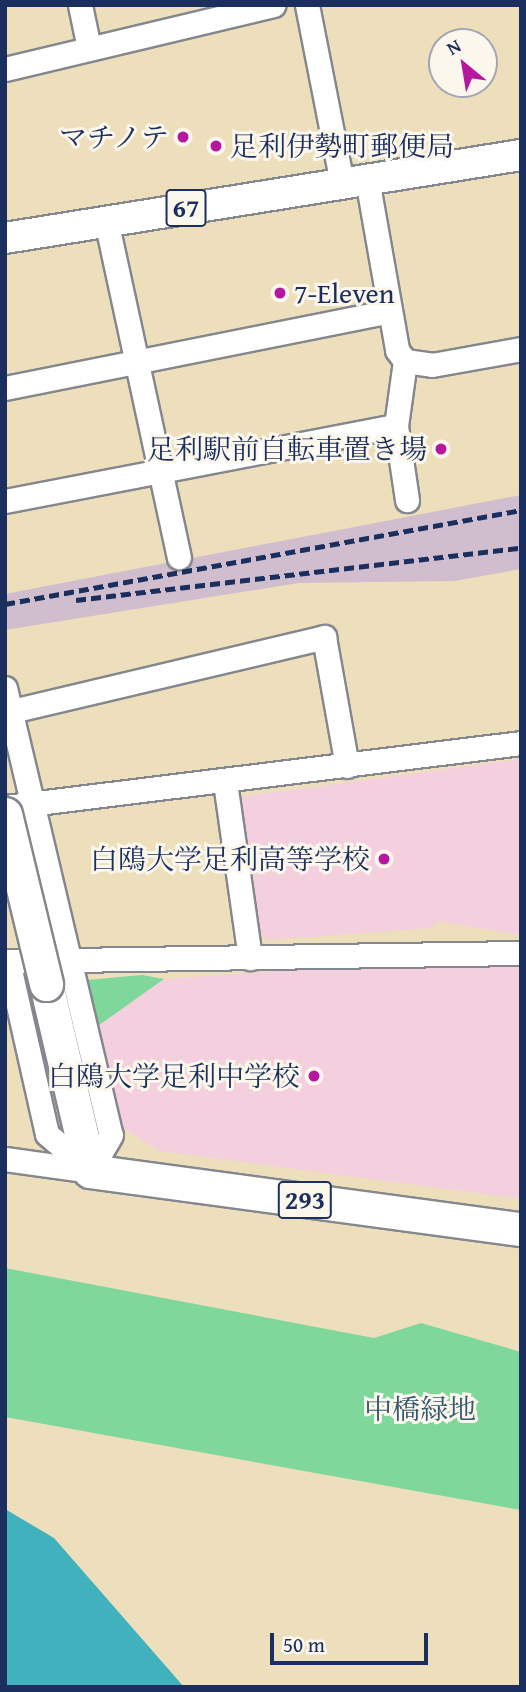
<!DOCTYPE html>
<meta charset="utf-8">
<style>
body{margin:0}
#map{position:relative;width:526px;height:1692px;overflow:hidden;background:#eddfbc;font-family:"Gentium Book Plus","Noto Serif JP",serif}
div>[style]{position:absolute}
.built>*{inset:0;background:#f4cfdd}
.industrial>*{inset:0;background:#d0bdcd}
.green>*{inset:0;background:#7fd79c}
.water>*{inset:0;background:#42b1be}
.roads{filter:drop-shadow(2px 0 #84878d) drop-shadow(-2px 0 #84878d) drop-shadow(0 2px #84878d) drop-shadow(0 -2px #84878d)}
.minor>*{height:23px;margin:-11.5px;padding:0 11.5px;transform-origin:11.5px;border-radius:11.5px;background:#fff}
.major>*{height:30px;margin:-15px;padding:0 15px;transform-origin:15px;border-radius:15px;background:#fff}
.highway>*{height:33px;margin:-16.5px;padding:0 16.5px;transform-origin:16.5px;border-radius:16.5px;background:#fff}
.rail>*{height:5px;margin-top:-2.5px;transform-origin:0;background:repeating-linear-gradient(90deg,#1b2f5e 0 10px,transparent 0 15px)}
.bridges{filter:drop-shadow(2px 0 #84878d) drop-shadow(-2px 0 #84878d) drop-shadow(0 2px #84878d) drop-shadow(0 -2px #84878d)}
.highway-bridge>*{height:33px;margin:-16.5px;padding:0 16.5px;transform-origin:16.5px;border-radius:16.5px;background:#fff}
.dots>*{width:19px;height:19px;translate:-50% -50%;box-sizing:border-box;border:4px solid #fbf7ec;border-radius:50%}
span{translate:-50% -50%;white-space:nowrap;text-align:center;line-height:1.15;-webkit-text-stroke:6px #fbf7ec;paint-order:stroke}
.shield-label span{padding:2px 5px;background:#fbf7ec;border:2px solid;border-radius:5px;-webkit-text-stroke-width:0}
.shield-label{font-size:26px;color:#1b2f5e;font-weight:700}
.poi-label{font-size:28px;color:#1b2f5e}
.right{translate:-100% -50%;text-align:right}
.left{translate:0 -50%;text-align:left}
.park-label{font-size:28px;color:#34596e}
.frame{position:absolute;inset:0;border:7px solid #1b2f5e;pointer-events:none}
.north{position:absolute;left:428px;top:28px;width:70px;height:70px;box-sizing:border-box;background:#fbf7ec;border:2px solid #a1a7b3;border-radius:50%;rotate:330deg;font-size:19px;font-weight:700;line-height:28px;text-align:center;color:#1b2f5e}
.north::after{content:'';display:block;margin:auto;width:24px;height:32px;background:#b5179e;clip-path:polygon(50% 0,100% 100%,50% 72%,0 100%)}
.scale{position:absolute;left:270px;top:1633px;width:158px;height:32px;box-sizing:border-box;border:4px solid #1b2f5e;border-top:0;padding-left:9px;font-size:21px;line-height:24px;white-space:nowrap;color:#1b2f5e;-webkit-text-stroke:5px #fbf7ec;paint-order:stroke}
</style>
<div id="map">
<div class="built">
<i style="clip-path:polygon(521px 759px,521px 935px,437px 921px,432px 928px,268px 940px,258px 931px,239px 797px)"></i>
<i style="clip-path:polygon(420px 961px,521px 967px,521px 1199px,159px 1151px,117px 1124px,95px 1028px,164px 979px)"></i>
</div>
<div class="industrial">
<i style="clip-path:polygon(521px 495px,521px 569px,455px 581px,299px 583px,5px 630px,5px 594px)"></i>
</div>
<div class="green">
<i style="clip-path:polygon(142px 975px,164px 979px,95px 1028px,87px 980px)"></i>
<i style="clip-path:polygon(5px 1268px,374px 1338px,421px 1323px,521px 1352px,521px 1510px,5px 1417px)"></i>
</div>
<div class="water">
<i style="clip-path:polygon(5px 1509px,54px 1538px,184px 1687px,5px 1687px)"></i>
</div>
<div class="roads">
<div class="minor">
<i style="left:80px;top:5px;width:44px;rotate:78.2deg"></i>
<i style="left:307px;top:5px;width:182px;rotate:78.9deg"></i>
<i style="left:5px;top:69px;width:276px;rotate:-13.4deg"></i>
<i style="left:367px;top:179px;width:174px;rotate:80deg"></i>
<i style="left:397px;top:350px;width:14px;rotate:54deg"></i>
<i style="left:405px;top:361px;width:27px;rotate:8deg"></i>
<i style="left:432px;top:365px;width:90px;rotate:-10.2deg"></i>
<i style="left:106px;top:220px;width:345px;rotate:77.8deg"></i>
<i style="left:405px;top:361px;width:66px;rotate:97.9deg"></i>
<i style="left:396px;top:426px;width:75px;rotate:81.5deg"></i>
<i style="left:5px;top:388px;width:392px;rotate:-11.3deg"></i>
<i style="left:5px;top:501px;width:398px;rotate:-10.9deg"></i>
<i style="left:5px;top:688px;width:459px;rotate:76.7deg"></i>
<i style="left:111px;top:1135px;width:42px;rotate:120.3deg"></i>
<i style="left:12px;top:711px;width:321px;rotate:-13.3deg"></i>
<i style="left:324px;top:637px;width:131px;rotate:79.9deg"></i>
<i style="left:225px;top:782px;width:178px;rotate:81.9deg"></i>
<i style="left:5px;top:807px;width:520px;rotate:-7.07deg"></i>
<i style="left:5px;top:961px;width:516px;rotate:-0.89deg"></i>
<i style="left:8px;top:961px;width:177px;rotate:77.3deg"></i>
<i style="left:47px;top:1134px;width:57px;rotate:40.7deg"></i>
<i style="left:5px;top:1159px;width:86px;rotate:8deg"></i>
</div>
<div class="major">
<i style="left:5px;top:238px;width:523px;rotate:-9.14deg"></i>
</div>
<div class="highway">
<i style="left:46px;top:984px;width:192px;rotate:76.8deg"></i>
<i style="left:90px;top:1171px;width:435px;rotate:7.7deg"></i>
</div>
</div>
<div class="rail">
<i style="left:76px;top:600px;width:448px;rotate:-6.7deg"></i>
<i style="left:5px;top:604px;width:524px;rotate:-10.32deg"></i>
</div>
<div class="bridges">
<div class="highway-bridge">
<i style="left:5px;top:814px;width:175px;rotate:76.4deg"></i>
</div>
</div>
<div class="dots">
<i style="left:183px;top:137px;background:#b5179e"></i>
<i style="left:216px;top:146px;background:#b5179e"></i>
<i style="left:280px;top:293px;background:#b5179e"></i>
<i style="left:441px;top:449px;background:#b5179e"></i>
<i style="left:384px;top:859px;background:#b5179e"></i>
<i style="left:314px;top:1076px;background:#b5179e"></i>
</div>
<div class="shield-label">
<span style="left:186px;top:208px">67</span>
<span style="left:305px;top:1200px">293</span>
</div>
<div class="poi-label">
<span class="right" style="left:169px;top:137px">マチノテ</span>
<span class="left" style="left:230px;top:146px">足利伊勢町郵便局</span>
<span class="left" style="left:294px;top:293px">7-Eleven</span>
<span class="right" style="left:427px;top:449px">足利駅前自転車置き場</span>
<span class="right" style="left:370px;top:859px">白鴎大学足利高等学校</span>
<span class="right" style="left:300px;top:1076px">白鴎大学足利中学校</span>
</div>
<div class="park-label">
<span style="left:420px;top:1409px">中橋緑地</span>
</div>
<div class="frame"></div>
<div class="north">N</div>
<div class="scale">50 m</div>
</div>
